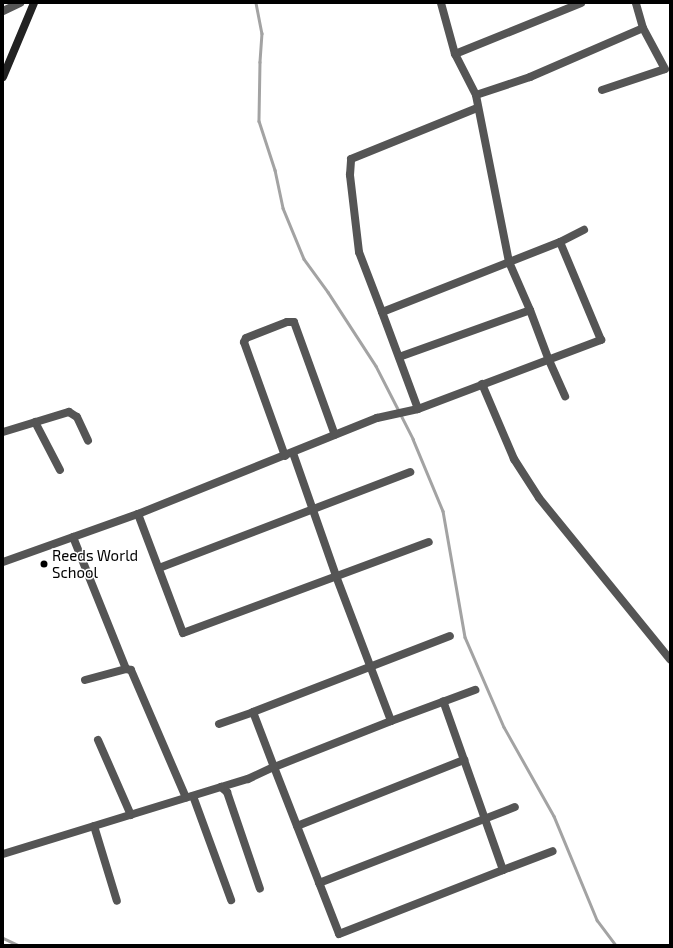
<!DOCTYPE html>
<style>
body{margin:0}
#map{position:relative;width:673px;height:948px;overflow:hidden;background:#fff;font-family:"Exo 2",sans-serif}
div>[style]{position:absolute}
.stream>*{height:2.5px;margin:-1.25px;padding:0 1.25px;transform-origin:1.25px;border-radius:1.25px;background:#a3a3a3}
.street>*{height:8px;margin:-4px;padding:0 4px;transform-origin:4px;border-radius:4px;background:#555}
.secondary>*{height:8px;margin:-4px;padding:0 4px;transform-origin:4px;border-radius:4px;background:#222}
.dots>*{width:11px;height:11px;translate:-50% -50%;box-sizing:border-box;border:2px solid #fff;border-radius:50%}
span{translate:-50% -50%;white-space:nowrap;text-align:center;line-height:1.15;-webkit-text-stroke:3px #fff;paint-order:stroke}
.poi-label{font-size:15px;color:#000}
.left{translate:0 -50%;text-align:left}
.frame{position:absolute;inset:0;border:4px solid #000;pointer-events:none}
</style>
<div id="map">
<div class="stream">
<i style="left:256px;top:3px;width:31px;rotate:79deg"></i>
<i style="left:262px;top:33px;width:29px;rotate:94deg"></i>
<i style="left:260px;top:62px;width:59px;rotate:91deg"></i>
<i style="left:259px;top:121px;width:52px;rotate:71.9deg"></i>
<i style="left:275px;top:170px;width:39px;rotate:78deg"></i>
<i style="left:283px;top:208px;width:55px;rotate:67.6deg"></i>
<i style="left:304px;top:259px;width:41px;rotate:54deg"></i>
<i style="left:328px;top:292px;width:88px;rotate:57deg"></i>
<i style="left:376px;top:366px;width:51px;rotate:62.9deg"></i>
<i style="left:401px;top:415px;width:27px;rotate:63deg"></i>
<i style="left:413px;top:439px;width:78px;rotate:67.4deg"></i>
<i style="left:443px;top:511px;width:128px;rotate:80.1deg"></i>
<i style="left:465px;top:637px;width:98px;rotate:66.6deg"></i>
<i style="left:504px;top:727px;width:102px;rotate:60.7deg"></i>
<i style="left:554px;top:816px;width:113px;rotate:67.5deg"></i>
<i style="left:597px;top:920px;width:31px;rotate:53deg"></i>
<i style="left:3px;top:938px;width:17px;rotate:25deg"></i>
<i style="left:590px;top:945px;width:18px"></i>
</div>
<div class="street">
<i style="left:3px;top:11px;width:19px;rotate:-25deg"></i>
<i style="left:455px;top:54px;width:136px;rotate:-22deg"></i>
<i style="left:602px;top:90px;width:66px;rotate:-18.4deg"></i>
<i style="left:665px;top:69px;width:47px;rotate:-118.2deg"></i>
<i style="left:643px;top:28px;width:26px;rotate:-106deg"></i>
<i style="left:476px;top:95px;width:57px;rotate:-18.4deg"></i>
<i style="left:530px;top:77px;width:123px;rotate:-23.4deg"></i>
<i style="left:560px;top:242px;width:27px;rotate:-27deg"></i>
<i style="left:530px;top:310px;width:51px;rotate:69.4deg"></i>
<i style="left:548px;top:358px;width:42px;rotate:65.9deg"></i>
<i style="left:382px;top:312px;width:64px;rotate:-111deg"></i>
<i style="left:359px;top:252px;width:78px;rotate:-96.7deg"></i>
<i style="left:350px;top:175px;width:16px;rotate:-86deg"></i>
<i style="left:351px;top:159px;width:136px;rotate:-22deg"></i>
<i style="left:399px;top:357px;width:139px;rotate:-19.7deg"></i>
<i style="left:530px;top:310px;width:52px;rotate:-113.6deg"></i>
<i style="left:509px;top:262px;width:170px;rotate:-101.2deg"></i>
<i style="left:476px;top:95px;width:46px;rotate:-117.1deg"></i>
<i style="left:455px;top:54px;width:53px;rotate:-105.4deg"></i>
<i style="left:482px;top:384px;width:82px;rotate:66.9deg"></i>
<i style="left:514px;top:459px;width:46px;rotate:57.3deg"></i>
<i style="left:539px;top:498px;width:208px;rotate:50.9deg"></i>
<i style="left:35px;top:422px;width:54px;rotate:62.5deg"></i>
<i style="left:3px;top:432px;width:69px;rotate:-16.9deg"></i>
<i style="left:69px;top:412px;width:9px;rotate:32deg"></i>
<i style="left:77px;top:417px;width:26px;rotate:65deg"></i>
<i style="left:293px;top:453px;width:130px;rotate:70.7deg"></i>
<i style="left:336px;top:576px;width:155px;rotate:69.2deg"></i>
<i style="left:391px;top:721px;width:90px;rotate:-20.3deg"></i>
<i style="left:285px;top:456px;width:121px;rotate:-109.8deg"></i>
<i style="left:244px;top:342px;width:4px;rotate:-63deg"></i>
<i style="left:246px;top:338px;width:44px;rotate:-21.3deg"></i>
<i style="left:287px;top:322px;width:7px"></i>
<i style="left:294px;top:322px;width:120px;rotate:70.1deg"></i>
<i style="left:138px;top:514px;width:127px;rotate:69.3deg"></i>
<i style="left:183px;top:633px;width:262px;rotate:-20.3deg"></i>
<i style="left:73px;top:537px;width:142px;rotate:68.1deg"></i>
<i style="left:3px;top:562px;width:143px;rotate:-19.6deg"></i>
<i style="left:138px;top:514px;width:258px;rotate:-21.9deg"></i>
<i style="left:377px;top:418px;width:42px;rotate:-12.4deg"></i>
<i style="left:418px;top:409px;width:196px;rotate:-20.7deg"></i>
<i style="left:601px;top:340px;width:106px;rotate:-112.7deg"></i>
<i style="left:560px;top:242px;width:191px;rotate:158.5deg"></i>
<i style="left:382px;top:312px;width:103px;rotate:69.6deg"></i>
<i style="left:159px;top:568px;width:269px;rotate:-20.9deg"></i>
<i style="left:85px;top:680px;width:42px;rotate:-15deg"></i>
<i style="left:126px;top:669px;width:5px;rotate:11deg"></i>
<i style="left:131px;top:670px;width:139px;rotate:66.7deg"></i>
<i style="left:391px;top:721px;width:126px;rotate:158.5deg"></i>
<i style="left:274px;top:767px;width:179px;rotate:68.7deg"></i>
<i style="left:339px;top:934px;width:176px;rotate:-21.3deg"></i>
<i style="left:503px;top:870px;width:179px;rotate:-109.5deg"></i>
<i style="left:219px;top:724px;width:36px;rotate:-19deg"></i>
<i style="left:98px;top:740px;width:82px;rotate:66.3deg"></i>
<i style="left:221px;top:787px;width:28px;rotate:-17deg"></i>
<i style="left:248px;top:779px;width:29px;rotate:-25deg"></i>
<i style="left:274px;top:767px;width:59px;rotate:-110.9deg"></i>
<i style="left:253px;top:712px;width:211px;rotate:-21.1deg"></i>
<i style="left:193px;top:796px;width:111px;rotate:69.9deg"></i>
<i style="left:94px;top:826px;width:78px;rotate:73deg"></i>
<i style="left:297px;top:826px;width:180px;rotate:-21.6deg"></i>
<i style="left:3px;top:854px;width:228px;rotate:-17.1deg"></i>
<i style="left:221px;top:787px;width:8px;rotate:40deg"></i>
<i style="left:227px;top:792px;width:102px;rotate:71.2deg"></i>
<i style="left:503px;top:870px;width:53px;rotate:-20.8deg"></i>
<i style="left:319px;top:883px;width:210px;rotate:-21.2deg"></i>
</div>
<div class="secondary">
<i style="left:3px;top:77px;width:80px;rotate:-67.3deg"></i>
</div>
<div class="dots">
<i style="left:44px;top:564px;background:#000"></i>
</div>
<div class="poi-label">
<span class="left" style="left:52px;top:564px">Reeds World<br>School</span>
</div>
<div class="frame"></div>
</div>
